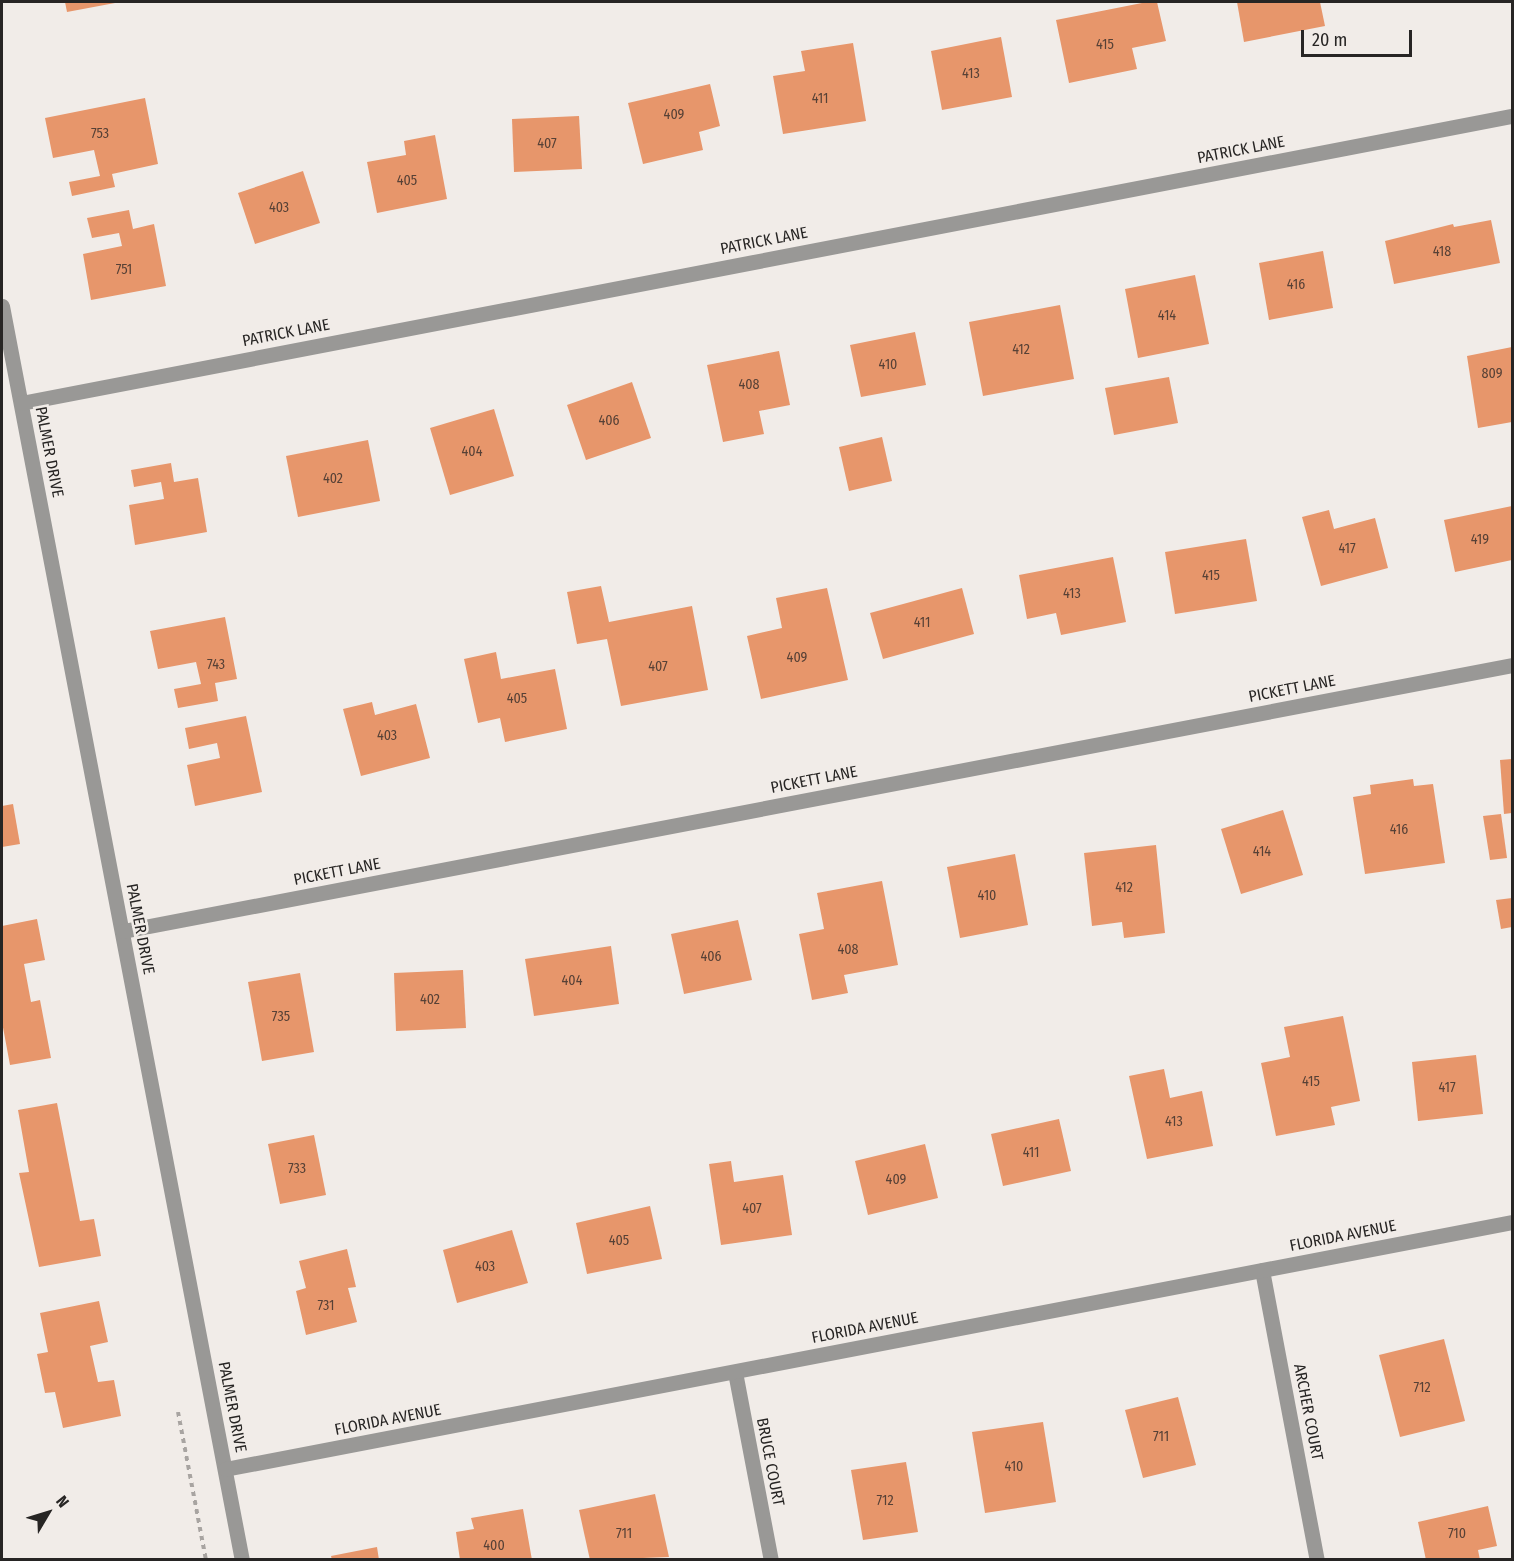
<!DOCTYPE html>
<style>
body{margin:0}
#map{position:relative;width:1514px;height:1561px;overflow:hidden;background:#f1ece8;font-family:"Fira Sans Condensed",sans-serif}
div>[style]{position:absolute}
.building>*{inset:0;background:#e7966b}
.path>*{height:4px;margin-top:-2px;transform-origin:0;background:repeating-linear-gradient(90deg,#a8a4a1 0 4.5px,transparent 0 9px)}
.minor>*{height:15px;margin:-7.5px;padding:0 7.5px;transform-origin:7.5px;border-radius:7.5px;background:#999896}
span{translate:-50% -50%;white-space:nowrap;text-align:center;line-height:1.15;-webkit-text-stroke:5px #f1ece8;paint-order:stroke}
.number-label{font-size:14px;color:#574136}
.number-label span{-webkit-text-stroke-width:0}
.street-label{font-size:16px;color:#272524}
.frame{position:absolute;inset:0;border:3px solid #272524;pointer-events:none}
.north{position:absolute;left:18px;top:1483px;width:60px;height:60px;-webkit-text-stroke:4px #f1ece8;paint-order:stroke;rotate:52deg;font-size:16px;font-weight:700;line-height:24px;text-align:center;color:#272524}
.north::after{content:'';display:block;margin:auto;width:21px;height:27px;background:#272524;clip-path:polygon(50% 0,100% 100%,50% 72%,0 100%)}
.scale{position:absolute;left:1301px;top:30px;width:111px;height:27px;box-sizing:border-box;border:3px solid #272524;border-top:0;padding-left:8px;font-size:18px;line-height:21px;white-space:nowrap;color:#272524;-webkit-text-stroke:4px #f1ece8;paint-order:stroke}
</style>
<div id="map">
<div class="building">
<i style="clip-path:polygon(65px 2px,115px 2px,115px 3px,67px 12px)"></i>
<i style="clip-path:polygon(1147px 2px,1157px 2px,1166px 41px,1132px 48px,1137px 69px,1069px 83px,1056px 20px)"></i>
<i style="clip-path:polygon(1237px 2px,1320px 2px,1325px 26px,1244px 42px)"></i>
<i style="clip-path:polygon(1001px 37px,1012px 97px,942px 110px,931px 51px)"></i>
<i style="clip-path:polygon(853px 43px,866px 121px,783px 134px,773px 76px,805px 71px,801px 51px)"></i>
<i style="clip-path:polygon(710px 84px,720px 126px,699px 132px,703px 150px,643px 164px,628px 103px)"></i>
<i style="clip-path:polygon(145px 98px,158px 164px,112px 174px,115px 187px,72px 196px,69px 182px,100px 176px,94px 150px,53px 158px,45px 118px)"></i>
<i style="clip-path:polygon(579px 116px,582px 169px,514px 172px,512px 119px)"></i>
<i style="clip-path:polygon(435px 135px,447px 199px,377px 213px,367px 162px,406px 155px,404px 141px)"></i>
<i style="clip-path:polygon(303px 171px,320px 223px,255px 244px,238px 193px)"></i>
<i style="clip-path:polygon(129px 210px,133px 229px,154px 224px,166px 286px,91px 300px,83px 254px,122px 246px,119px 233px,92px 238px,87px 218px)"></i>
<i style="clip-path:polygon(1491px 220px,1500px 263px,1394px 284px,1385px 241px,1453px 224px,1454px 227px)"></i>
<i style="clip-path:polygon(1323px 251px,1333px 308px,1269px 320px,1259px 263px)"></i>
<i style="clip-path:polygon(1195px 275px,1209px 344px,1138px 358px,1125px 289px)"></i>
<i style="clip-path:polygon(1060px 305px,1074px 379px,983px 396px,969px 322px)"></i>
<i style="clip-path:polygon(915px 332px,926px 385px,861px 397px,850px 345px)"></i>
<i style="clip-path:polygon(1512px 347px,1512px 422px,1478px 428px,1467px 356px)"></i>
<i style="clip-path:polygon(779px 351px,790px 405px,759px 411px,764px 434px,723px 442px,707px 365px)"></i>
<i style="clip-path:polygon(1169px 377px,1178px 423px,1114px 435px,1105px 388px)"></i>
<i style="clip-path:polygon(632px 382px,651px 438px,586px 460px,567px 405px)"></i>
<i style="clip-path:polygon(494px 409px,514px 476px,450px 495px,430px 428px)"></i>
<i style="clip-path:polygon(882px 437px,892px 481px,849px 491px,839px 447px)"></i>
<i style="clip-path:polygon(368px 440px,380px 501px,298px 517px,286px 456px)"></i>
<i style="clip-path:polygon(171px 463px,174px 482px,198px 478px,207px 532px,135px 545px,129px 505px,164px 499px,161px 482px,134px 487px,131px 470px)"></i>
<i style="clip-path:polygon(1512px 506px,1512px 560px,1455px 572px,1444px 520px)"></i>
<i style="clip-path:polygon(1329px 510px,1334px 529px,1375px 518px,1388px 568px,1321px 586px,1302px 517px)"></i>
<i style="clip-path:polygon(1246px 539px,1257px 601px,1175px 614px,1165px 552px)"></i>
<i style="clip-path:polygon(1113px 557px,1126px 622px,1061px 635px,1056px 613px,1027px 619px,1019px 575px)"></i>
<i style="clip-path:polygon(601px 586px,609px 622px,692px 606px,708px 690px,621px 706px,607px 639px,577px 644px,567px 592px)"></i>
<i style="clip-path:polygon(827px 588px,848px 680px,761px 699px,747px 636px,782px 628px,776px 598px)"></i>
<i style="clip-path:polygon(962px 588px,974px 634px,883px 659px,870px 613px)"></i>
<i style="clip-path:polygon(225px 617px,237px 679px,215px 683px,218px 701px,178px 708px,174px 689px,201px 684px,196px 662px,158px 669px,150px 631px)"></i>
<i style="clip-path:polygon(496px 652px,501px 679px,555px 669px,567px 729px,505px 742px,500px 718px,478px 723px,464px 659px)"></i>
<i style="clip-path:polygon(372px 702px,375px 715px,416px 704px,430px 758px,361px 776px,343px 709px)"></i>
<i style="clip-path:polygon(246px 716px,262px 792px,195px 806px,187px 765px,220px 758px,217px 743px,189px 749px,185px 728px)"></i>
<i style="clip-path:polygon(1512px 759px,1512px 813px,1504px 814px,1500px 760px)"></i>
<i style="clip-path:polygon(1413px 779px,1414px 786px,1433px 784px,1445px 863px,1365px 874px,1353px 797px,1371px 794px,1370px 785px)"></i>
<i style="clip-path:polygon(13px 804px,20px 844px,2px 847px,2px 806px)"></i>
<i style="clip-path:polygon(1283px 810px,1303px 875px,1241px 894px,1221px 829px)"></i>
<i style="clip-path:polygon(1501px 814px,1507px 858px,1490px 860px,1483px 816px)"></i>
<i style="clip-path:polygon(1156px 845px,1165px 933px,1124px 938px,1122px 922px,1092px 926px,1084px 853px)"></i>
<i style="clip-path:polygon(1015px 854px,1028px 925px,960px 938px,947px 867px)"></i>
<i style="clip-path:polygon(882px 881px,898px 965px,844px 975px,848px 993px,812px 1000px,799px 934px,824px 929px,817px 893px)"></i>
<i style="clip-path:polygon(1512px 898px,1512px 927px,1501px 929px,1496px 900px)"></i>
<i style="clip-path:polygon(37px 919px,45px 960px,24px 964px,31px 1002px,40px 1000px,51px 1058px,10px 1065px,2px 1022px,2px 926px)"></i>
<i style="clip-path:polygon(738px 920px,752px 980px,684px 994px,671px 934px)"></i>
<i style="clip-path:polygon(611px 946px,619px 1004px,534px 1016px,525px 959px)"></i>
<i style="clip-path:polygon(463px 970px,466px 1028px,396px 1031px,394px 973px)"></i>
<i style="clip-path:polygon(300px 973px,314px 1052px,262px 1061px,248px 982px)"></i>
<i style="clip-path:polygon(1343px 1016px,1360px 1101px,1331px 1107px,1335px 1125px,1276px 1136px,1261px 1063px,1290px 1057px,1284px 1027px)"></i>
<i style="clip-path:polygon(1476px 1055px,1483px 1114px,1418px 1121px,1412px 1062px)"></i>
<i style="clip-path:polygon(1164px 1069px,1170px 1098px,1202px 1091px,1213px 1146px,1147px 1159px,1129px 1076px)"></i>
<i style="clip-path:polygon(57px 1103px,80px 1221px,94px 1219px,101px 1256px,39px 1267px,19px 1173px,29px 1172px,18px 1110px)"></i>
<i style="clip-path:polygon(1059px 1119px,1071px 1171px,1003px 1186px,991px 1134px)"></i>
<i style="clip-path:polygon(314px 1135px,326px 1195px,280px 1204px,268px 1144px)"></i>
<i style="clip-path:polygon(925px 1144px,938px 1198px,868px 1215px,855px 1161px)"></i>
<i style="clip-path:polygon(731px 1161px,734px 1182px,783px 1175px,792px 1235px,721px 1245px,709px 1164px)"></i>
<i style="clip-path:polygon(650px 1206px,662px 1259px,587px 1274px,576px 1223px)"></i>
<i style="clip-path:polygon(512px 1230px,528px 1283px,457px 1303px,443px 1250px)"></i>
<i style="clip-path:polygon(347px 1249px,356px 1287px,348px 1288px,357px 1322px,306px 1335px,296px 1291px,306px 1288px,299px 1261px)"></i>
<i style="clip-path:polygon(99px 1301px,108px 1342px,90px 1346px,98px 1382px,114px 1380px,121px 1416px,63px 1428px,55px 1392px,45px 1393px,37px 1354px,48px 1352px,40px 1313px)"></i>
<i style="clip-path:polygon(1444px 1339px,1465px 1421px,1400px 1437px,1379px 1355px)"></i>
<i style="clip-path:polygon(1178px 1397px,1196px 1465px,1143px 1478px,1125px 1410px)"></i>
<i style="clip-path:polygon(1043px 1422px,1056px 1502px,985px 1513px,972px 1432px)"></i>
<i style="clip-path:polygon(906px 1462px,918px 1532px,863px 1540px,851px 1470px)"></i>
<i style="clip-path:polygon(655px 1494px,669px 1557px,590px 1560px,579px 1510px)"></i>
<i style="clip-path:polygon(1488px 1506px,1497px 1546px,1478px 1550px,1480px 1560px,1426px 1560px,1418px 1522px)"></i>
<i style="clip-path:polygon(523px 1509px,532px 1560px,460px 1560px,456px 1532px,474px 1529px,471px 1518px)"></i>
<i style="clip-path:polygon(377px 1547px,379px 1560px,332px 1560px,331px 1556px)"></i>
</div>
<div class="path">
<i style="left:178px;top:1412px;width:151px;rotate:79.3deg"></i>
</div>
<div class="minor">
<i style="left:2px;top:306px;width:1277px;rotate:79.17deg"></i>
<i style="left:21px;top:403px;width:1518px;rotate:-10.9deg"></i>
<i style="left:123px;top:931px;width:1414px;rotate:-10.84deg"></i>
<i style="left:1262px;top:1270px;width:295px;rotate:79.3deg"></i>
<i style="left:735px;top:1372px;width:191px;rotate:79.2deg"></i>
<i style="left:225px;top:1469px;width:1310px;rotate:-10.86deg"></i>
</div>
<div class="number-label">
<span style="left:1105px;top:45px">415</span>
<span style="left:971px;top:74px">413</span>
<span style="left:820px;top:99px">411</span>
<span style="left:674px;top:115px">409</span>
<span style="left:100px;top:134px">753</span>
<span style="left:547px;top:144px">407</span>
<span style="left:407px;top:181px">405</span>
<span style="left:279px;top:208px">403</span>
<span style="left:1442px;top:252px">418</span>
<span style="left:124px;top:270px">751</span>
<span style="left:1296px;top:285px">416</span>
<span style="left:1167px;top:316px">414</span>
<span style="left:1021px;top:350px">412</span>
<span style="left:888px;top:365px">410</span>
<span style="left:1492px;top:374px">809</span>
<span style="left:749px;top:385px">408</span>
<span style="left:609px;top:421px">406</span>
<span style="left:472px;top:452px">404</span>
<span style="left:333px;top:479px">402</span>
<span style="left:1480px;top:540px">419</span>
<span style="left:1347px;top:549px">417</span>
<span style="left:1211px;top:576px">415</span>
<span style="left:1072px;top:594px">413</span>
<span style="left:922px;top:623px">411</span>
<span style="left:797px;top:658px">409</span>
<span style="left:216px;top:665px">743</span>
<span style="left:658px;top:667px">407</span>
<span style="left:517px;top:699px">405</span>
<span style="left:387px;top:736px">403</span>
<span style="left:1399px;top:830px">416</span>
<span style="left:1262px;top:852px">414</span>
<span style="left:1124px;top:888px">412</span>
<span style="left:987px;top:896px">410</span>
<span style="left:848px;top:950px">408</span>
<span style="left:711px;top:957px">406</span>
<span style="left:572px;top:981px">404</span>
<span style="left:430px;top:1000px">402</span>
<span style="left:281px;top:1017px">735</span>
<span style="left:1311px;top:1082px">415</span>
<span style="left:1447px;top:1088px">417</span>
<span style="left:1174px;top:1122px">413</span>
<span style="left:1031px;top:1153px">411</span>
<span style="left:297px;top:1169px">733</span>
<span style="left:896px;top:1180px">409</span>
<span style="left:752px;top:1209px">407</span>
<span style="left:619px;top:1241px">405</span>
<span style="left:485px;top:1267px">403</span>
<span style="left:326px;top:1306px">731</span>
<span style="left:1422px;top:1388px">712</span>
<span style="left:1161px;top:1437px">711</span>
<span style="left:1014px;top:1467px">410</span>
<span style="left:885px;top:1501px">712</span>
<span style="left:624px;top:1534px">711</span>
<span style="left:1457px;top:1534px">710</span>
<span style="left:494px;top:1546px">400</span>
</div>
<div class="street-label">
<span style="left:1241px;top:150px;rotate:-11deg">PATRICK LANE</span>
<span style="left:764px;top:241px;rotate:-11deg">PATRICK LANE</span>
<span style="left:286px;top:333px;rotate:-11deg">PATRICK LANE</span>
<span style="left:49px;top:452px;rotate:79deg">PALMER DRIVE</span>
<span style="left:1292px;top:689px;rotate:-11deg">PICKETT LANE</span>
<span style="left:814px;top:780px;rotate:-11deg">PICKETT LANE</span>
<span style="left:337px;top:872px;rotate:-11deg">PICKETT LANE</span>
<span style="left:140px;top:929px;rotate:79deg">PALMER DRIVE</span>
<span style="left:1343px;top:1236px;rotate:-11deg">FLORIDA AVENUE</span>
<span style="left:865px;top:1328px;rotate:-11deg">FLORIDA AVENUE</span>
<span style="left:232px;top:1407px;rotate:79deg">PALMER DRIVE</span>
<span style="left:1308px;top:1412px;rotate:79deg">ARCHER COURT</span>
<span style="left:388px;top:1420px;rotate:-11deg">FLORIDA AVENUE</span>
<span style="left:770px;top:1462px;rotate:79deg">BRUCE COURT</span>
</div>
<div class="frame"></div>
<div class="north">N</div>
<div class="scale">20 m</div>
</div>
